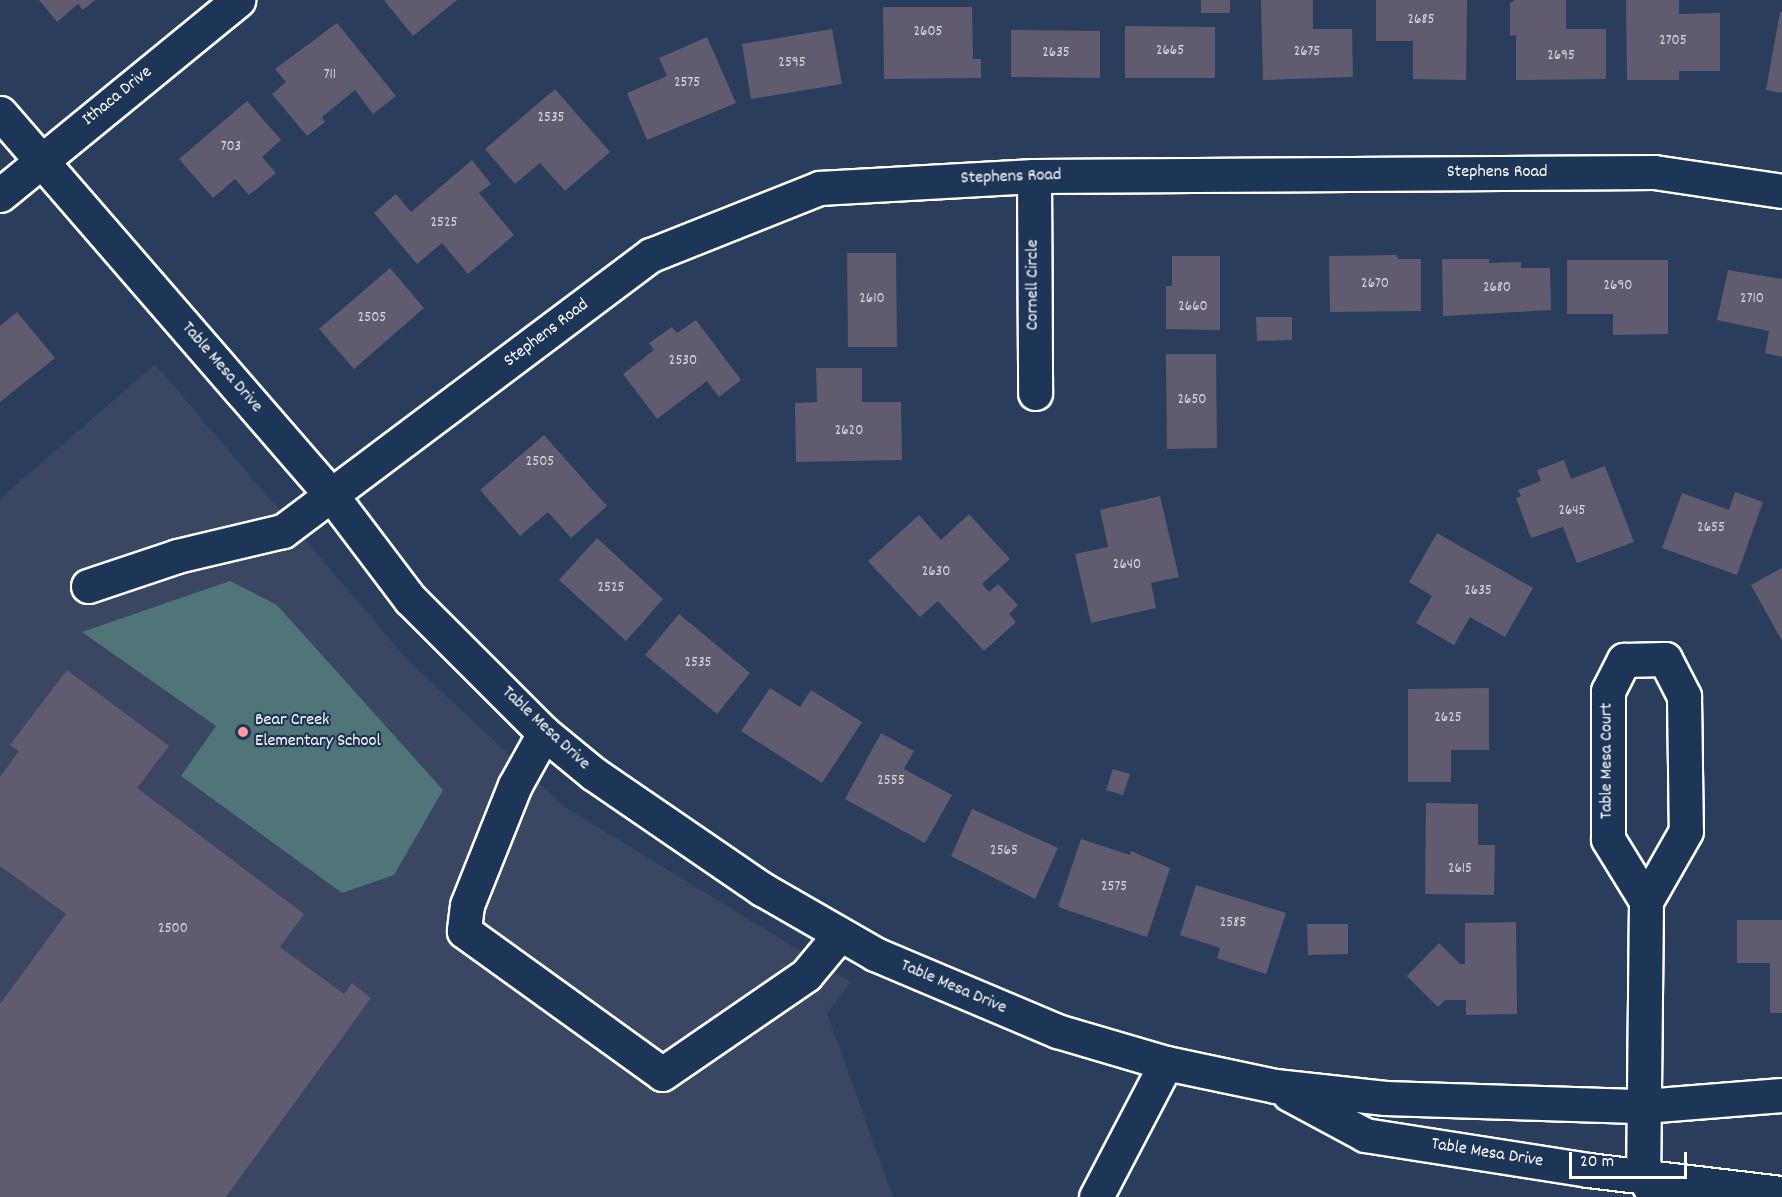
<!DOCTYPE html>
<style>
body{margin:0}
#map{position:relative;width:1782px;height:1197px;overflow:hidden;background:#2a3d5c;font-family:Dekko,sans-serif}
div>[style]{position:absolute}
.built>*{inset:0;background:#3a4662}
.green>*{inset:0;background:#4f7578}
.building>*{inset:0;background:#605b6f}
.roads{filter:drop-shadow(2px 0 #fff) drop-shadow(-2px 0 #fff) drop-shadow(0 2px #fff) drop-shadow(0 -2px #fff)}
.minor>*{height:33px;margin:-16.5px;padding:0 16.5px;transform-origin:16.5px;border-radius:16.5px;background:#1d3557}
.dots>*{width:16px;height:16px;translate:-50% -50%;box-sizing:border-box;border:3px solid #1d3557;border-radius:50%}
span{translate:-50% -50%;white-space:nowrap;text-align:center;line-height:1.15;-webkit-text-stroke:4.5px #1d3557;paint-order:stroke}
.number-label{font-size:15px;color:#d7d6db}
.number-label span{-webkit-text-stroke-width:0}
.street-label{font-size:18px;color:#fff}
.poi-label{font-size:18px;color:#fff}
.left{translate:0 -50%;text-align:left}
.scale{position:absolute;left:1569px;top:1152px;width:118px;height:27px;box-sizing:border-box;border:3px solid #fff;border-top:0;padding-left:8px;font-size:18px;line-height:21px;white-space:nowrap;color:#fff;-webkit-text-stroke:4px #1d3557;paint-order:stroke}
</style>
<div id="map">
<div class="built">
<i style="clip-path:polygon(155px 364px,406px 658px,565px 807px,851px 982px,827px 1013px,893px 1197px,0 1197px,0 499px)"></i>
</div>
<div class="green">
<i style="clip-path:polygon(230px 581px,277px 605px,443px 790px,394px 875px,342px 893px,181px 776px,216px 726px,82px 632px)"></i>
</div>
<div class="building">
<i style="clip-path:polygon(39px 0,95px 0,83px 10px,78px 4px,57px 22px)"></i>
<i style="clip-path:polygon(384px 0,457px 0,413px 36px)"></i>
<i style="clip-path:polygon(1201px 0,1230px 0,1230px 13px,1201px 13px)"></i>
<i style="clip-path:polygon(1261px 0,1313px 0,1313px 29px,1352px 29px,1353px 77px,1263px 80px)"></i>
<i style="clip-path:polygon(1376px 0,1467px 0,1466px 80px,1413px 79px,1413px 41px,1376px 41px)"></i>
<i style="clip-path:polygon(1515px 0,1566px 0,1566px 29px,1606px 29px,1606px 79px,1516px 80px,1516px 35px,1510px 36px,1510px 3px)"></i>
<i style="clip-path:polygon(1626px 0,1679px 0,1679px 14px,1720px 13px,1720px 71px,1679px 71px,1679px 80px,1627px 80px)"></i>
<i style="clip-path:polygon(883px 7px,972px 7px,973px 59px,981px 59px,981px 78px,884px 79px)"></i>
<i style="clip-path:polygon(1780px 12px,1782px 12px,1782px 93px,1766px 90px)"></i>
<i style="clip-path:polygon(337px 23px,396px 96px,373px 114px,355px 90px,322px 117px,325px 122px,307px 136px,272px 94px,286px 82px,275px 69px)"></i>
<i style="clip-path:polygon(1125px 26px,1215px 27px,1215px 78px,1125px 78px)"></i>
<i style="clip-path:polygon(832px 29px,842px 84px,751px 99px,742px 44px)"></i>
<i style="clip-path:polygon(1011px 30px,1100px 31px,1100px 78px,1011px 77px)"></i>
<i style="clip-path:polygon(707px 37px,736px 103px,647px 140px,627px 93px,667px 76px,659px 58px)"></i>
<i style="clip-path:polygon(555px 89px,610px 152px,565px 191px,540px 163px,515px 184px,485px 149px)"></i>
<i style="clip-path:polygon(247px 101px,281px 140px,262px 157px,276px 173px,249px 195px,235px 179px,213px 198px,179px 159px)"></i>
<i style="clip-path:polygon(472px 160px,491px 184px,479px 193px,514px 235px,468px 274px,442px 243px,417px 264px,374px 213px,396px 194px,411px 212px)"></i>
<i style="clip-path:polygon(847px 253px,896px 253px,897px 347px,848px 347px)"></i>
<i style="clip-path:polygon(1397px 255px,1398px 259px,1421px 259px,1421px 311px,1330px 312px,1329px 256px)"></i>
<i style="clip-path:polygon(1172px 256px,1220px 256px,1220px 330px,1166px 329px,1166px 286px,1172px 286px)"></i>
<i style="clip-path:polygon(1442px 259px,1489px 259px,1489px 263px,1521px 262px,1521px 268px,1550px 268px,1551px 310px,1443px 316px)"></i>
<i style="clip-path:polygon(1567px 260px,1668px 260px,1668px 334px,1613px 335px,1613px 314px,1567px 314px)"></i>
<i style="clip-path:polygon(390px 268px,424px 308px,354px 369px,319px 329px)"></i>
<i style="clip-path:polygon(1728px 270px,1782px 279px,1782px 357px,1765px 353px,1769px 331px,1717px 320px)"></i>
<i style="clip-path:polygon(17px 312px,55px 358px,0 402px,0 326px)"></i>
<i style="clip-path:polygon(1256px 317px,1292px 317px,1292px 340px,1257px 341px)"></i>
<i style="clip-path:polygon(696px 320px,741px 380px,719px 397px,707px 381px,657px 419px,623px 374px,654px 350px,649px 343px,672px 327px,677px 333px)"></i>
<i style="clip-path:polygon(1166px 354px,1216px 354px,1217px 448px,1167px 449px)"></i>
<i style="clip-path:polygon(816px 368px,862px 368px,862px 402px,901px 402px,902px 460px,796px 462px,795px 403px,817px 402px)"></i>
<i style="clip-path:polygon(544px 435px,607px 506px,571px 538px,548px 512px,520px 536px,480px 490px)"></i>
<i style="clip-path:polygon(1564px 460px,1571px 479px,1605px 466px,1634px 542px,1577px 563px,1563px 527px,1531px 538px,1516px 498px,1521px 496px,1518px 490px,1541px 481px,1537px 470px)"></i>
<i style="clip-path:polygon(1735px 492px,1763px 502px,1737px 575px,1662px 548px,1682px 493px,1729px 510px)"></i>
<i style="clip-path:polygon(1160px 496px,1179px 577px,1151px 583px,1156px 608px,1091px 623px,1075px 554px,1108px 547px,1100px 510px)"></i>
<i style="clip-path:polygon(969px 514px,1010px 559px,982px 584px,989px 592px,998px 584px,1018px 605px,1009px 614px,1016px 622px,984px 651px,938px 601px,920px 617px,868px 561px,919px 515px,941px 540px)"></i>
<i style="clip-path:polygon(1437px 533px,1533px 588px,1505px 637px,1470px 617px,1454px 645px,1416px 623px,1432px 596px,1409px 582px)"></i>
<i style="clip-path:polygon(597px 538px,663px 599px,626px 641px,559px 580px)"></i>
<i style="clip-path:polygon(1782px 568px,1782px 641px,1751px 585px)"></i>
<i style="clip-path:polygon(679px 614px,750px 673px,717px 714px,645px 655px)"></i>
<i style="clip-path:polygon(67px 670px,169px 746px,137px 788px,304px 914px,280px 947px,344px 994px,352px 983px,371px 998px,226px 1197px,0 1197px,0 1004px,66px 914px,0 866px,0 777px,19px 751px,10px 745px)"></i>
<i style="clip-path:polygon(770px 688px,800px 707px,811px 690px,862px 722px,822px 783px,741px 731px)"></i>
<i style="clip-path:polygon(1489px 688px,1489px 750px,1451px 750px,1451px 782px,1408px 782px,1408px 689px)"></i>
<i style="clip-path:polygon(881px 733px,914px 751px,904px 769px,952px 795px,925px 843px,845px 799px)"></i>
<i style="clip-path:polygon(1113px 769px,1130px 774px,1123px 795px,1106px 790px)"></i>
<i style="clip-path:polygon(1426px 803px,1478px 804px,1478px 845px,1495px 845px,1494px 895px,1425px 894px)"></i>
<i style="clip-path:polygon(972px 809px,1058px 848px,1035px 899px,951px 856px)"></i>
<i style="clip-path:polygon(1081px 839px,1130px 855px,1131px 851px,1170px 868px,1147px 937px,1058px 907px)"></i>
<i style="clip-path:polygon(1196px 885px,1286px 913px,1266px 974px,1217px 958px,1220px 948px,1180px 935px)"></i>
<i style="clip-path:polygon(1737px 920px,1782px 920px,1782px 1013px,1770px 1013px,1770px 963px,1737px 963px)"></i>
<i style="clip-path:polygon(1516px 922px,1517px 1014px,1466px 1015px,1466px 1000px,1445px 1000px,1438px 1007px,1407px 976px,1439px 943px,1460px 964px,1465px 964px,1465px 923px)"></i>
<i style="clip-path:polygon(1307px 924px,1348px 924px,1348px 954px,1308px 955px)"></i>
</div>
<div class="roads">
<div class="minor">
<i style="left:0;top:113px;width:507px;rotate:49.08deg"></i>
<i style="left:332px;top:496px;width:129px;rotate:52.9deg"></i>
<i style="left:410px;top:599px;width:190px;rotate:45deg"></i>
<i style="left:544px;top:733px;width:65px;rotate:39.4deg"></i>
<i style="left:594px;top:774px;width:204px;rotate:34.4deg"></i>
<i style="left:762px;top:889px;width:130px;rotate:29.9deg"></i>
<i style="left:875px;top:954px;width:198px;rotate:22.9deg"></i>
<i style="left:1057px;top:1031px;width:114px;rotate:16.4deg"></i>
<i style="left:1166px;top:1063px;width:111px;rotate:11.9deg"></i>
<i style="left:1275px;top:1086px;width:111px;rotate:6.2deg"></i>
<i style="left:1385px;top:1098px;width:259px;rotate:1.8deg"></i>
<i style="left:1644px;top:1106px;width:138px;rotate:-4.6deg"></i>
<i style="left:1034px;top:176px;width:217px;rotate:89.7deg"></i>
<i style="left:0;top:195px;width:308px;rotate:-39.3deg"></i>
<i style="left:88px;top:586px;width:94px;rotate:-18.6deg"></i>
<i style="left:177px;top:556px;width:109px;rotate:-13.3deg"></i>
<i style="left:283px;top:531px;width:460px;rotate:-36.9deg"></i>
<i style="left:651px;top:255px;width:181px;rotate:-21.7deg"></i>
<i style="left:819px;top:188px;width:215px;rotate:-3.2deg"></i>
<i style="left:1034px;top:176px;width:620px;rotate:-0.37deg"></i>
<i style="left:1654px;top:172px;width:129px;rotate:8.4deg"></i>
<i style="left:544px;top:733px;width:60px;rotate:119.1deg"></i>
<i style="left:515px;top:785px;width:129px;rotate:111.8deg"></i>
<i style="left:467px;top:905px;width:26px;rotate:97deg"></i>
<i style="left:464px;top:931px;width:244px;rotate:35.8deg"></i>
<i style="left:662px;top:1074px;width:175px;rotate:-34.5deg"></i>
<i style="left:806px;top:975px;width:53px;rotate:-50.3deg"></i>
<i style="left:1646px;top:901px;width:73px;rotate:-121.5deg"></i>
<i style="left:1608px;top:839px;width:148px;rotate:-90deg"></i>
<i style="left:1608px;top:691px;width:35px;rotate:-63deg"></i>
<i style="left:1624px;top:660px;width:41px;rotate:-1.4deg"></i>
<i style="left:1665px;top:659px;width:42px;rotate:62.8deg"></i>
<i style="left:1684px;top:696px;width:135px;rotate:89.2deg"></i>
<i style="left:1686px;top:831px;width:81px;rotate:119.7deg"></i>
<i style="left:1646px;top:901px;width:274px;rotate:90.6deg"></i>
<i style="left:1643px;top:1175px;width:25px;rotate:61deg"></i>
<i style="left:1289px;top:1094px;width:86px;rotate:28.3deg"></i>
<i style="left:1365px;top:1135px;width:226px;rotate:8.9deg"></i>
<i style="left:1588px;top:1170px;width:195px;rotate:6.8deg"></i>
<i style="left:1096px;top:1197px;width:151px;rotate:-62.4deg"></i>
</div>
</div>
<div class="dots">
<i style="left:243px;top:732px;background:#ff9aa2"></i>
</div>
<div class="number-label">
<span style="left:1421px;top:21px">2685</span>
<span style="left:928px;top:33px">2605</span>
<span style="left:1673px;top:42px">2705</span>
<span style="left:1170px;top:52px">2665</span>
<span style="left:1307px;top:53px">2675</span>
<span style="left:1056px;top:54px">2635</span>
<span style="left:1561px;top:57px">2695</span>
<span style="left:792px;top:64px">2595</span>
<span style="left:330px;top:76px">711</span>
<span style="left:687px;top:84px">2575</span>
<span style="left:551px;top:119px">2535</span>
<span style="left:231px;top:148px">703</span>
<span style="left:444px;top:224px">2525</span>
<span style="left:1375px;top:285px">2670</span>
<span style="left:1618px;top:287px">2690</span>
<span style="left:1497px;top:289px">2680</span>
<span style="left:872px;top:300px">2610</span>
<span style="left:1752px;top:300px">2710</span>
<span style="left:1193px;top:308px">2660</span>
<span style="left:372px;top:319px">2505</span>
<span style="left:683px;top:362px">2530</span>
<span style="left:1192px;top:401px">2650</span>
<span style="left:849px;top:432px">2620</span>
<span style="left:540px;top:463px">2505</span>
<span style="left:1572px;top:512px">2645</span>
<span style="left:1711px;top:529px">2655</span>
<span style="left:1127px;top:566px">2640</span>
<span style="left:936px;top:573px">2630</span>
<span style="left:611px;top:589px">2525</span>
<span style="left:1478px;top:592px">2635</span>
<span style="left:698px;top:664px">2535</span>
<span style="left:1448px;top:719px">2625</span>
<span style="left:891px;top:782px">2555</span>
<span style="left:1004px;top:852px">2565</span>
<span style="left:1460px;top:870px">2615</span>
<span style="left:1114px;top:888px">2575</span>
<span style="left:1233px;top:924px">2585</span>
<span style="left:173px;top:930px">2500</span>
</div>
<div class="street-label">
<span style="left:118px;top:97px;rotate:-39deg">Ithaca Drive</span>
<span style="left:1497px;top:173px">Stephens Road</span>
<span style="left:1011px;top:178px;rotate:-2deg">Stephens Road</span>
<span style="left:1034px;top:285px;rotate:-90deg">Cornell Circle</span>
<span style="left:547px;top:334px;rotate:-37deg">Stephens Road</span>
<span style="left:221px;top:368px;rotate:49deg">Table Mesa Drive</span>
<span style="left:545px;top:729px;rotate:43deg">Table Mesa Drive</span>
<span style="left:1608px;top:761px;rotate:-90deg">Table Mesa Court</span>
<span style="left:953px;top:988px;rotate:23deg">Table Mesa Drive</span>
<span style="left:1487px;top:1154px;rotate:9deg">Table Mesa Drive</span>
</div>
<div class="poi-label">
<span class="left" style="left:255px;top:732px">Bear Creek<br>Elementary School</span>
</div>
<div class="scale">20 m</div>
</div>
